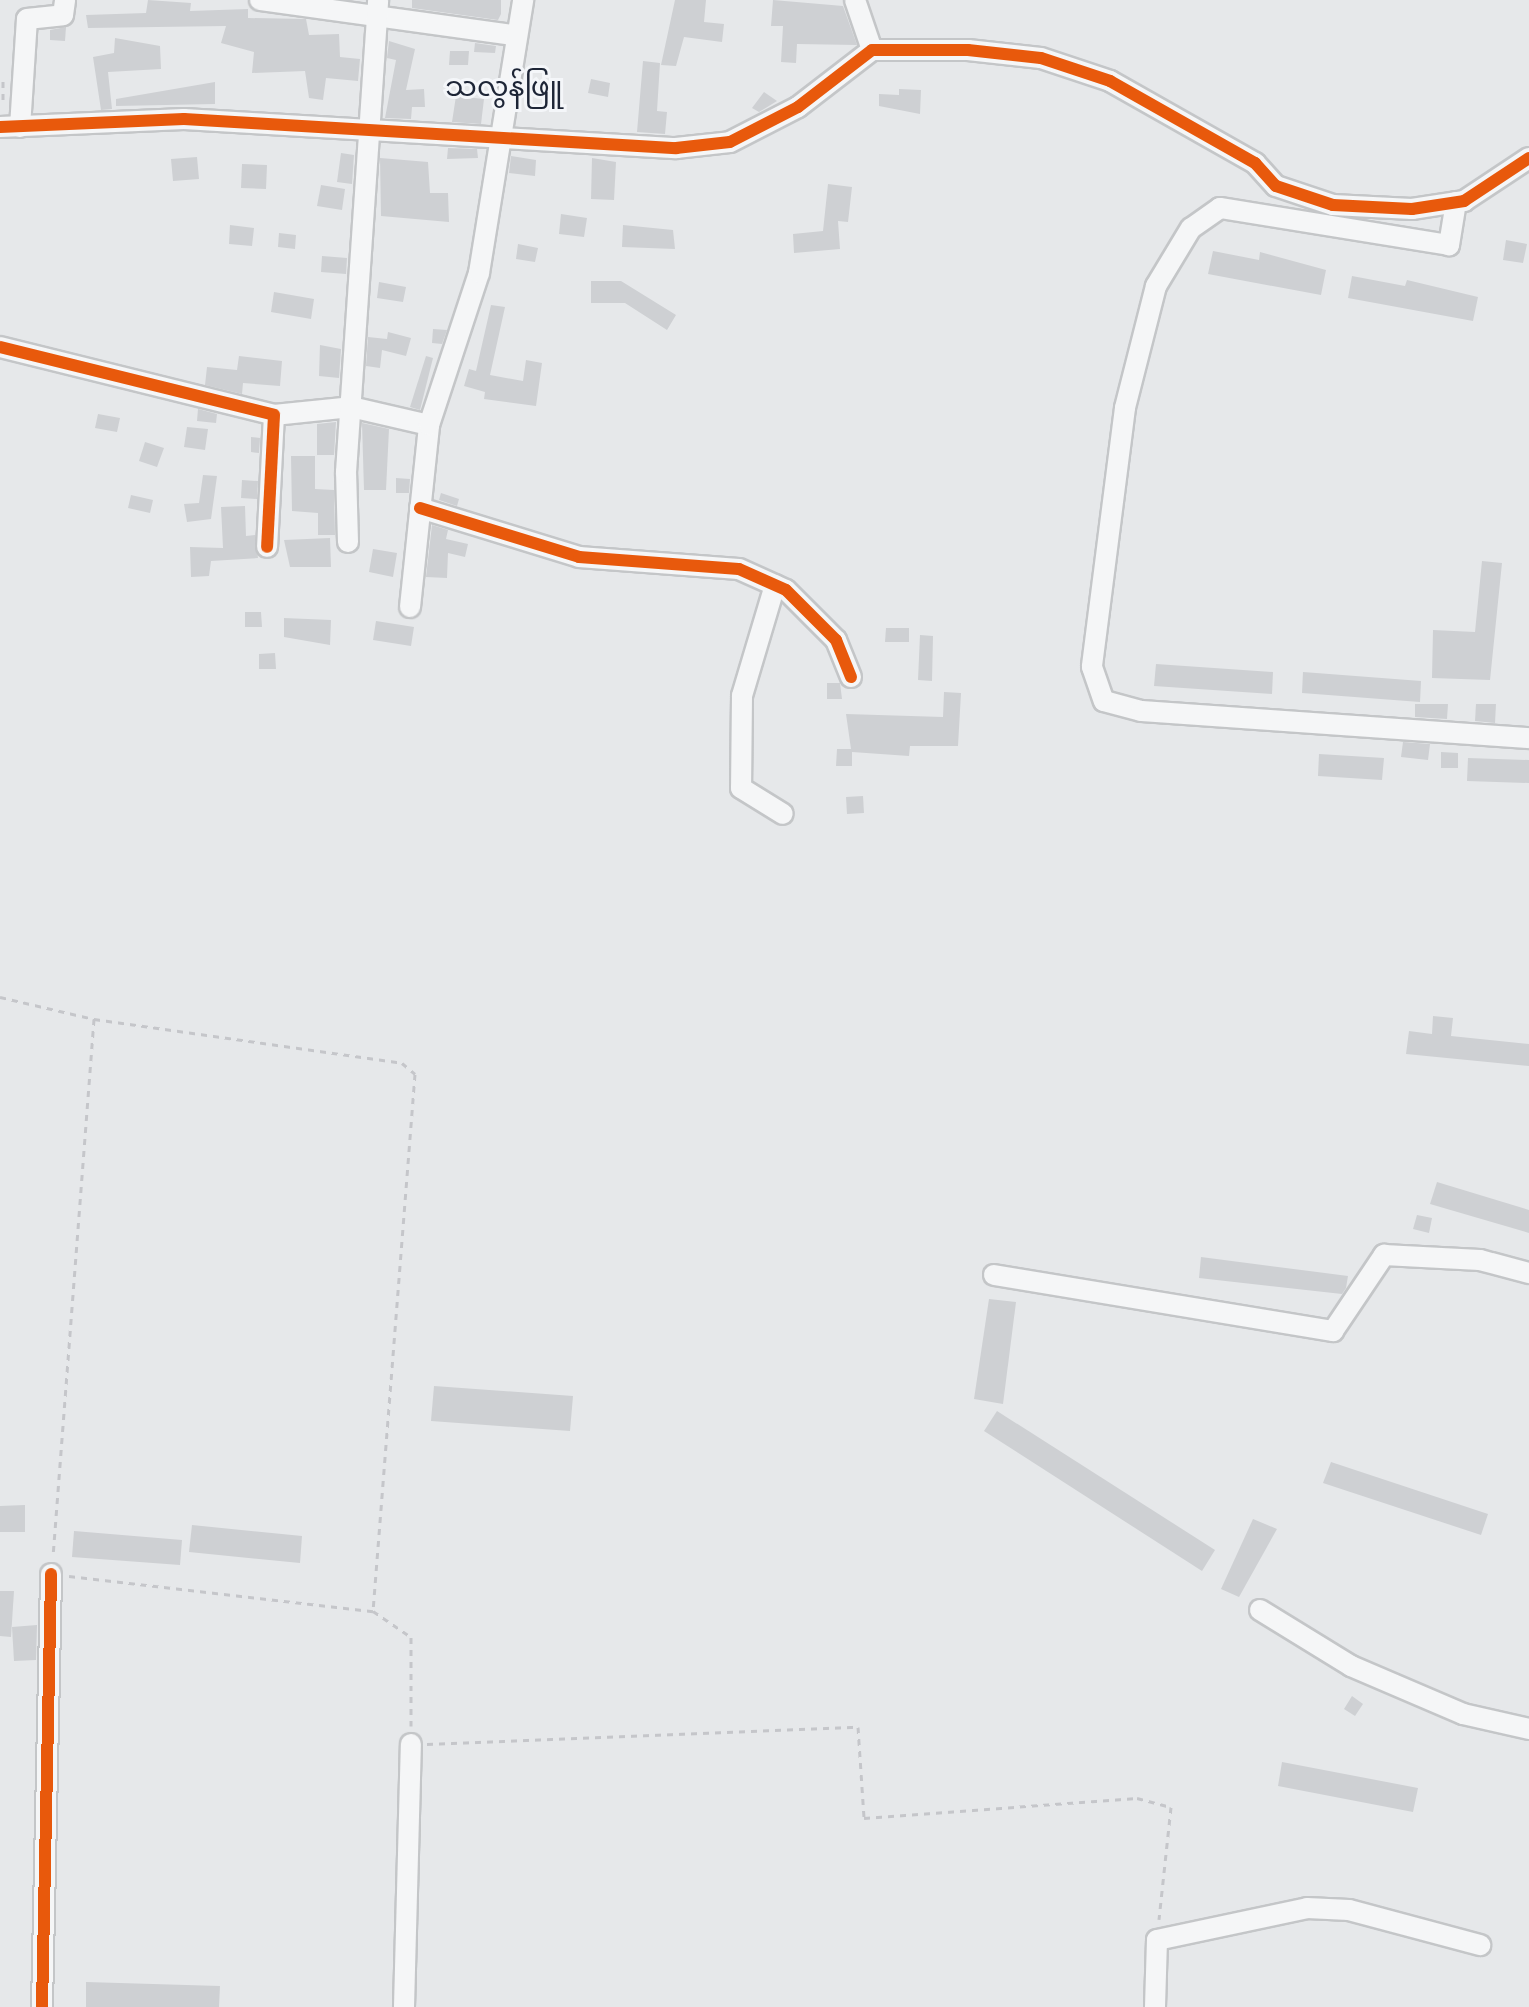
<!DOCTYPE html>
<meta charset="utf-8">
<style>
body{margin:0}
#map{position:relative;width:1529px;height:2007px;overflow:hidden;background:#e6e8ea;font-family:Montserrat,"Noto Sans Myanmar",sans-serif}
div>[style]{position:absolute}
.building>*{inset:0;background:#ced0d3}
.path>*{height:3px;margin-top:-1.5px;transform-origin:0;background:repeating-linear-gradient(90deg,#c5c6ca 0 6px,transparent 0 12px)}
.roads{filter:drop-shadow(2px 0 #c4c6c8) drop-shadow(-2px 0 #c4c6c8) drop-shadow(0 2px #c4c6c8) drop-shadow(0 -2px #c4c6c8)}
.minor>*{height:20px;margin:-10px;padding:0 10px;transform-origin:10px;border-radius:10px;background:#f5f6f7}
.cycleway>*{height:12px;margin:-6px;padding:0 6px;transform-origin:6px;border-radius:6px;background:#e8590c}
span{translate:-50% -50%;white-space:nowrap;text-align:center;line-height:1.15;-webkit-text-stroke:6px #f4f6f9;paint-order:stroke}
.quarter-label{font-size:28px;color:#1d2536}
</style>
<div id="map">
<div class="building">
<i style="clip-path:polygon(148px 0,191px 3px,190px 11px,248px 9px,248px 18px,306px 19px,309px 35px,339px 34px,340px 57px,360px 59px,358px 81px,326px 78px,323px 100px,309px 98px,305px 71px,252px 73px,254px 52px,221px 43px,226px 26px,88px 28px,86px 15px,146px 13px)"></i>
<i style="clip-path:polygon(412px 0,501px 0,501px 14px,498px 20px,412px 8px)"></i>
<i style="clip-path:polygon(675px 0,706px 0,704px 22px,724px 24px,722px 42px,684px 37px,676px 66px,661px 65px)"></i>
<i style="clip-path:polygon(773px 0,843px 6px,857px 45px,797px 44px,796px 63px,781px 62px,783px 26px,771px 26px)"></i>
<i style="clip-path:polygon(66px 27px,65px 41px,50px 40px,50px 30px)"></i>
<i style="clip-path:polygon(115px 38px,160px 46px,161px 69px,108px 72px,112px 109px,101px 110px,93px 57px,114px 53px)"></i>
<i style="clip-path:polygon(389px 41px,415px 49px,406px 90px,424px 89px,425px 107px,412px 107px,411px 119px,385px 118px,396px 60px,387px 58px)"></i>
<i style="clip-path:polygon(475px 43px,496px 46px,495px 53px,474px 52px)"></i>
<i style="clip-path:polygon(450px 51px,469px 51px,468px 65px,449px 65px)"></i>
<i style="clip-path:polygon(643px 61px,660px 63px,657px 111px,667px 112px,665px 134px,637px 132px)"></i>
<i style="clip-path:polygon(591px 79px,610px 83px,608px 97px,588px 93px)"></i>
<i style="clip-path:polygon(215px 82px,215px 104px,116px 106px,116px 99px)"></i>
<i style="clip-path:polygon(899px 89px,921px 90px,920px 114px,879px 106px,879px 94px,899px 95px)"></i>
<i style="clip-path:polygon(764px 92px,777px 101px,759px 112px,752px 108px)"></i>
<i style="clip-path:polygon(456px 96px,484px 99px,481px 124px,452px 122px)"></i>
<i style="clip-path:polygon(448px 148px,477px 149px,478px 158px,447px 159px)"></i>
<i style="clip-path:polygon(341px 153px,354px 155px,352px 184px,337px 182px)"></i>
<i style="clip-path:polygon(511px 156px,536px 160px,535px 176px,509px 173px)"></i>
<i style="clip-path:polygon(197px 157px,199px 179px,173px 181px,171px 159px)"></i>
<i style="clip-path:polygon(380px 158px,428px 162px,430px 193px,448px 193px,449px 222px,381px 216px)"></i>
<i style="clip-path:polygon(592px 158px,616px 162px,614px 200px,591px 199px)"></i>
<i style="clip-path:polygon(242px 164px,267px 165px,266px 189px,241px 188px)"></i>
<i style="clip-path:polygon(828px 184px,852px 187px,848px 222px,838px 221px,840px 249px,794px 253px,793px 234px,823px 231px)"></i>
<i style="clip-path:polygon(321px 185px,345px 189px,342px 210px,317px 206px)"></i>
<i style="clip-path:polygon(561px 214px,587px 218px,584px 237px,559px 234px)"></i>
<i style="clip-path:polygon(230px 225px,254px 228px,252px 246px,229px 244px)"></i>
<i style="clip-path:polygon(623px 225px,673px 230px,675px 249px,622px 247px)"></i>
<i style="clip-path:polygon(279px 233px,296px 235px,295px 249px,278px 247px)"></i>
<i style="clip-path:polygon(1506px 240px,1527px 244px,1523px 263px,1503px 260px)"></i>
<i style="clip-path:polygon(518px 244px,538px 248px,535px 262px,516px 259px)"></i>
<i style="clip-path:polygon(1213px 251px,1259px 260px,1260px 252px,1326px 270px,1321px 295px,1208px 274px)"></i>
<i style="clip-path:polygon(322px 256px,347px 258px,346px 274px,321px 272px)"></i>
<i style="clip-path:polygon(1352px 276px,1405px 286px,1407px 280px,1478px 297px,1473px 321px,1348px 298px)"></i>
<i style="clip-path:polygon(591px 281px,621px 281px,676px 315px,667px 330px,625px 303px,591px 303px)"></i>
<i style="clip-path:polygon(379px 282px,406px 287px,403px 302px,377px 298px)"></i>
<i style="clip-path:polygon(274px 292px,314px 299px,311px 319px,271px 312px)"></i>
<i style="clip-path:polygon(491px 305px,505px 307px,490px 375px,523px 381px,526px 360px,542px 363px,536px 406px,484px 399px,485px 392px,464px 386px,469px 369px,476px 371px)"></i>
<i style="clip-path:polygon(433px 329px,447px 330px,442px 344px,432px 343px)"></i>
<i style="clip-path:polygon(388px 332px,411px 338px,406px 356px,382px 350px,380px 368px,366px 366px,368px 337px,387px 339px)"></i>
<i style="clip-path:polygon(320px 345px,341px 349px,339px 378px,319px 376px)"></i>
<i style="clip-path:polygon(239px 356px,282px 361px,280px 386px,243px 383px,242px 394px,205px 385px,207px 367px,237px 370px)"></i>
<i style="clip-path:polygon(426px 356px,433px 358px,420px 410px,410px 407px)"></i>
<i style="clip-path:polygon(198px 409px,217px 414px,216px 423px,197px 421px)"></i>
<i style="clip-path:polygon(98px 414px,120px 418px,117px 432px,95px 428px)"></i>
<i style="clip-path:polygon(336px 422px,334px 455px,317px 455px,317px 424px)"></i>
<i style="clip-path:polygon(362px 423px,389px 429px,386px 490px,364px 490px)"></i>
<i style="clip-path:polygon(187px 427px,208px 429px,205px 450px,184px 447px)"></i>
<i style="clip-path:polygon(251px 437px,260px 438px,259px 453px,251px 452px)"></i>
<i style="clip-path:polygon(145px 442px,164px 448px,157px 467px,139px 461px)"></i>
<i style="clip-path:polygon(291px 456px,315px 456px,315px 489px,334px 490px,335px 535px,318px 535px,318px 513px,292px 511px)"></i>
<i style="clip-path:polygon(203px 475px,217px 476px,211px 519px,187px 522px,184px 504px,199px 503px)"></i>
<i style="clip-path:polygon(396px 478px,410px 479px,409px 493px,396px 493px)"></i>
<i style="clip-path:polygon(242px 480px,258px 481px,257px 499px,241px 498px)"></i>
<i style="clip-path:polygon(441px 493px,459px 499px,457px 506px,439px 500px)"></i>
<i style="clip-path:polygon(131px 495px,153px 500px,150px 513px,128px 508px)"></i>
<i style="clip-path:polygon(245px 506px,246px 536px,255px 535px,258px 558px,211px 561px,209px 576px,191px 577px,190px 547px,223px 548px,221px 507px)"></i>
<i style="clip-path:polygon(432px 525px,448px 530px,446px 539px,468px 544px,465px 557px,448px 553px,447px 578px,426px 577px)"></i>
<i style="clip-path:polygon(330px 538px,331px 567px,290px 567px,284px 540px)"></i>
<i style="clip-path:polygon(373px 549px,397px 553px,393px 577px,369px 572px)"></i>
<i style="clip-path:polygon(1482px 561px,1502px 563px,1490px 680px,1432px 678px,1433px 630px,1475px 632px)"></i>
<i style="clip-path:polygon(245px 612px,261px 612px,262px 627px,245px 627px)"></i>
<i style="clip-path:polygon(284px 618px,331px 620px,330px 645px,284px 637px)"></i>
<i style="clip-path:polygon(376px 621px,414px 627px,411px 646px,373px 640px)"></i>
<i style="clip-path:polygon(886px 628px,909px 628px,909px 642px,885px 642px)"></i>
<i style="clip-path:polygon(920px 635px,933px 636px,932px 681px,918px 680px)"></i>
<i style="clip-path:polygon(275px 653px,276px 669px,259px 669px,259px 654px)"></i>
<i style="clip-path:polygon(1156px 664px,1273px 672px,1272px 694px,1154px 686px)"></i>
<i style="clip-path:polygon(1303px 672px,1421px 681px,1420px 702px,1302px 693px)"></i>
<i style="clip-path:polygon(827px 683px,840px 683px,842px 699px,827px 699px)"></i>
<i style="clip-path:polygon(944px 692px,961px 693px,958px 746px,910px 746px,909px 756px,852px 752px,852px 766px,836px 766px,837px 749px,851px 749px,846px 714px,943px 717px)"></i>
<i style="clip-path:polygon(1415px 704px,1448px 704px,1447px 719px,1415px 717px)"></i>
<i style="clip-path:polygon(1476px 704px,1496px 704px,1495px 723px,1475px 721px)"></i>
<i style="clip-path:polygon(1403px 742px,1430px 744px,1428px 760px,1401px 757px)"></i>
<i style="clip-path:polygon(1441px 752px,1458px 753px,1458px 768px,1441px 768px)"></i>
<i style="clip-path:polygon(1319px 754px,1384px 758px,1382px 780px,1318px 776px)"></i>
<i style="clip-path:polygon(1468px 758px,1529px 760px,1529px 783px,1467px 781px)"></i>
<i style="clip-path:polygon(863px 796px,864px 813px,847px 814px,846px 797px)"></i>
<i style="clip-path:polygon(1433px 1016px,1453px 1018px,1451px 1036px,1529px 1044px,1529px 1066px,1406px 1054px,1409px 1031px,1432px 1034px)"></i>
<i style="clip-path:polygon(1437px 1182px,1529px 1210px,1529px 1233px,1430px 1204px)"></i>
<i style="clip-path:polygon(1417px 1215px,1432px 1218px,1429px 1233px,1413px 1229px)"></i>
<i style="clip-path:polygon(1201px 1257px,1348px 1276px,1346px 1288px,1342px 1294px,1199px 1278px)"></i>
<i style="clip-path:polygon(989px 1299px,1016px 1302px,1003px 1404px,974px 1399px)"></i>
<i style="clip-path:polygon(434px 1386px,573px 1396px,570px 1431px,431px 1421px)"></i>
<i style="clip-path:polygon(997px 1411px,1215px 1550px,1202px 1571px,984px 1431px)"></i>
<i style="clip-path:polygon(1331px 1462px,1488px 1514px,1481px 1535px,1323px 1483px)"></i>
<i style="clip-path:polygon(25px 1505px,25px 1532px,0 1532px,0 1506px)"></i>
<i style="clip-path:polygon(1253px 1519px,1277px 1529px,1239px 1597px,1221px 1589px)"></i>
<i style="clip-path:polygon(192px 1525px,302px 1536px,300px 1563px,189px 1552px)"></i>
<i style="clip-path:polygon(74px 1531px,182px 1540px,180px 1565px,72px 1557px)"></i>
<i style="clip-path:polygon(0 1591px,14px 1591px,11px 1637px,0 1636px)"></i>
<i style="clip-path:polygon(37px 1625px,36px 1660px,14px 1661px,12px 1627px)"></i>
<i style="clip-path:polygon(1352px 1696px,1363px 1704px,1355px 1716px,1344px 1709px)"></i>
<i style="clip-path:polygon(1282px 1762px,1418px 1788px,1413px 1812px,1278px 1786px)"></i>
<i style="clip-path:polygon(86px 1982px,220px 1986px,219px 2007px,86px 2007px)"></i>
</div>
<div class="path">
<i style="left:3px;top:81px;width:19px;rotate:90deg"></i>
<i style="left:0;top:997px;width:97px;rotate:13.2deg"></i>
<i style="left:94px;top:1019px;width:540px;rotate:94.36deg"></i>
<i style="left:94px;top:1019px;width:311px;rotate:8.1deg"></i>
<i style="left:402px;top:1063px;width:17px;rotate:40deg"></i>
<i style="left:415px;top:1074px;width:539px;rotate:94.47deg"></i>
<i style="left:69px;top:1576px;width:306px;rotate:6.6deg"></i>
<i style="left:373px;top:1611px;width:46px;rotate:34.4deg"></i>
<i style="left:411px;top:1637px;width:89px;rotate:90deg"></i>
<i style="left:427px;top:1744px;width:431px;rotate:-2.3deg"></i>
<i style="left:858px;top:1727px;width:91px;rotate:86.2deg"></i>
<i style="left:864px;top:1818px;width:274px;rotate:-4.2deg"></i>
<i style="left:1137px;top:1798px;width:35px;rotate:15deg"></i>
<i style="left:1171px;top:1807px;width:113px;rotate:96.1deg"></i>
</div>
<div class="roads">
<div class="minor">
<i style="left:260px;top:0;width:255px;rotate:7.9deg"></i>
<i style="left:855px;top:0;width:53px;rotate:71.2deg"></i>
<i style="left:0;top:127px;width:184px;rotate:-2.5deg"></i>
<i style="left:184px;top:119px;width:493px;rotate:3.4deg"></i>
<i style="left:676px;top:148px;width:54px;rotate:-6.3deg"></i>
<i style="left:730px;top:142px;width:76px;rotate:-27.2deg"></i>
<i style="left:798px;top:107px;width:93px;rotate:-37.6deg"></i>
<i style="left:872px;top:50px;width:96px"></i>
<i style="left:968px;top:50px;width:73px;rotate:6.3deg"></i>
<i style="left:1041px;top:58px;width:73px;rotate:18.4deg"></i>
<i style="left:1110px;top:81px;width:167px;rotate:29.5deg"></i>
<i style="left:1255px;top:163px;width:31px;rotate:48deg"></i>
<i style="left:1276px;top:186px;width:60px;rotate:18.4deg"></i>
<i style="left:1333px;top:205px;width:79px;rotate:2.9deg"></i>
<i style="left:1412px;top:209px;width:53px;rotate:-8.7deg"></i>
<i style="left:1464px;top:201px;width:78px;rotate:-33.5deg"></i>
<i style="left:20px;top:127px;width:108px;rotate:-86.3deg"></i>
<i style="left:27px;top:19px;width:36px;rotate:-6deg"></i>
<i style="left:63px;top:15px;width:15px;rotate:-82deg"></i>
<i style="left:1456px;top:202px;width:44px;rotate:99.2deg"></i>
<i style="left:1449px;top:245px;width:232px;rotate:-170.8deg"></i>
<i style="left:1220px;top:208px;width:35px;rotate:145deg"></i>
<i style="left:1191px;top:228px;width:68px;rotate:121.1deg"></i>
<i style="left:1156px;top:286px;width:126px;rotate:104.3deg"></i>
<i style="left:1125px;top:408px;width:261px;rotate:97.3deg"></i>
<i style="left:1092px;top:667px;width:36px;rotate:71deg"></i>
<i style="left:1104px;top:701px;width:38px;rotate:15deg"></i>
<i style="left:1141px;top:711px;width:389px;rotate:4deg"></i>
<i style="left:0;top:347px;width:282px;rotate:13.9deg"></i>
<i style="left:274px;top:415px;width:132px;rotate:93deg"></i>
<i style="left:274px;top:415px;width:77px;rotate:-5.9deg"></i>
<i style="left:351px;top:407px;width:80px;rotate:13deg"></i>
<i style="left:420px;top:508px;width:166px;rotate:17.1deg"></i>
<i style="left:579px;top:557px;width:160px;rotate:4.3deg"></i>
<i style="left:739px;top:569px;width:51px;rotate:24.1deg"></i>
<i style="left:786px;top:590px;width:71px;rotate:45deg"></i>
<i style="left:836px;top:640px;width:40px;rotate:68deg"></i>
<i style="left:348px;top:542px;width:70px;rotate:-91.6deg"></i>
<i style="left:346px;top:472px;width:473px;rotate:-86.1deg"></i>
<i style="left:775px;top:585px;width:116px;rotate:106.6deg"></i>
<i style="left:742px;top:696px;width:92px;rotate:90.6deg"></i>
<i style="left:741px;top:788px;width:49px;rotate:31.8deg"></i>
<i style="left:410px;top:607px;width:183px;rotate:-84deg"></i>
<i style="left:429px;top:425px;width:160px;rotate:-71.8deg"></i>
<i style="left:479px;top:273px;width:277px;rotate:-80.8deg"></i>
<i style="left:994px;top:1275px;width:344px;rotate:9.4deg"></i>
<i style="left:1333px;top:1331px;width:92px;rotate:-56.1deg"></i>
<i style="left:1384px;top:1255px;width:96px;rotate:3deg"></i>
<i style="left:1480px;top:1260px;width:51px;rotate:14.9deg"></i>
<i style="left:1260px;top:1610px;width:107px;rotate:31.6deg"></i>
<i style="left:1351px;top:1666px;width:122px;rotate:23.2deg"></i>
<i style="left:1463px;top:1714px;width:68px;rotate:12.8deg"></i>
<i style="left:42px;top:2007px;width:433px;rotate:-88.8deg"></i>
<i style="left:404px;top:2007px;width:263px;rotate:-88.5deg"></i>
<i style="left:1155px;top:2007px;width:67px;rotate:-88.3deg"></i>
<i style="left:1157px;top:1940px;width:153px;rotate:-12deg"></i>
<i style="left:1307px;top:1908px;width:42px;rotate:2.7deg"></i>
<i style="left:1349px;top:1910px;width:136px;rotate:15deg"></i>
</div>
</div>
<div class="cycleway">
<i style="left:0;top:127px;width:184px;rotate:-2.5deg"></i>
<i style="left:184px;top:119px;width:493px;rotate:3.4deg"></i>
<i style="left:676px;top:148px;width:54px;rotate:-6.3deg"></i>
<i style="left:730px;top:142px;width:76px;rotate:-27.2deg"></i>
<i style="left:798px;top:107px;width:93px;rotate:-37.6deg"></i>
<i style="left:872px;top:50px;width:96px"></i>
<i style="left:968px;top:50px;width:73px;rotate:6.3deg"></i>
<i style="left:1041px;top:58px;width:73px;rotate:18.4deg"></i>
<i style="left:1110px;top:81px;width:167px;rotate:29.5deg"></i>
<i style="left:1255px;top:163px;width:31px;rotate:48deg"></i>
<i style="left:1276px;top:186px;width:60px;rotate:18.4deg"></i>
<i style="left:1333px;top:205px;width:79px;rotate:2.9deg"></i>
<i style="left:1412px;top:209px;width:53px;rotate:-8.7deg"></i>
<i style="left:1464px;top:201px;width:78px;rotate:-33.5deg"></i>
<i style="left:0;top:347px;width:282px;rotate:13.9deg"></i>
<i style="left:274px;top:415px;width:132px;rotate:93deg"></i>
<i style="left:420px;top:508px;width:166px;rotate:17.1deg"></i>
<i style="left:579px;top:557px;width:160px;rotate:4.3deg"></i>
<i style="left:739px;top:569px;width:51px;rotate:24.1deg"></i>
<i style="left:786px;top:590px;width:71px;rotate:45deg"></i>
<i style="left:836px;top:640px;width:40px;rotate:68deg"></i>
<i style="left:42px;top:2007px;width:433px;rotate:-88.8deg"></i>
</div>
<div class="quarter-label">
<span style="left:504px;top:86px">သလွန်ဖြူ</span>
</div>
</div>
